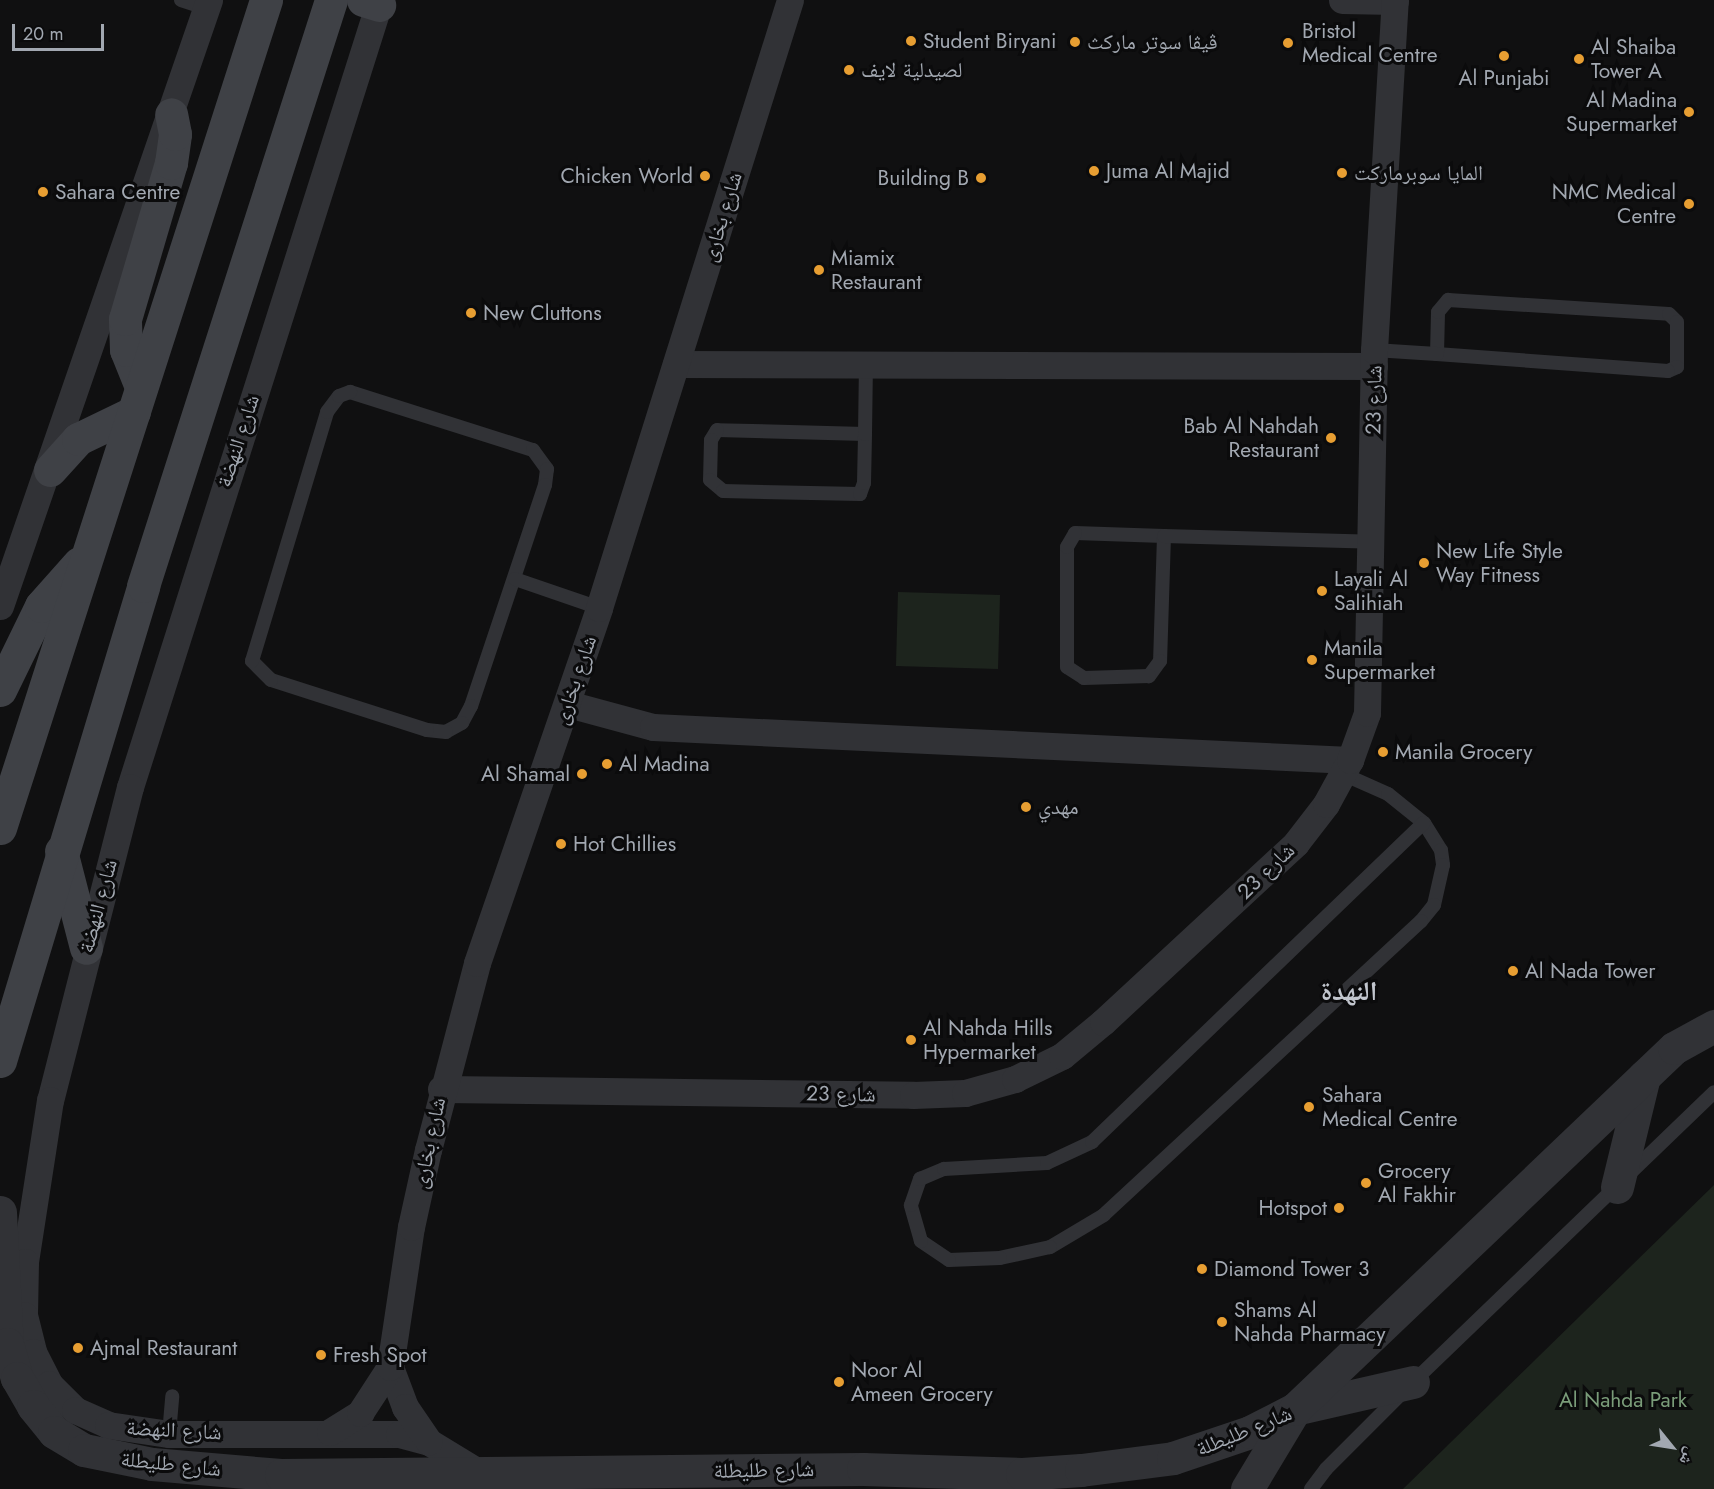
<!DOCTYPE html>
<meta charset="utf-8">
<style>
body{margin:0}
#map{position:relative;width:1714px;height:1489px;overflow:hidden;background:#101011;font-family:Jost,"Noto Naskh Arabic",sans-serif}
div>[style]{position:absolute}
.green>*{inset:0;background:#1d241d}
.service>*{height:14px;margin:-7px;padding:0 7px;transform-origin:7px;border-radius:7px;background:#313236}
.minor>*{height:27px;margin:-13.5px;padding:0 13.5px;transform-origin:13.5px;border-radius:13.5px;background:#313236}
.tertiary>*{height:33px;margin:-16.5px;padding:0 16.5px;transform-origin:16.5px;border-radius:16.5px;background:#313236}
.secondary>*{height:33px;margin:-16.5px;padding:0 16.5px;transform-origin:16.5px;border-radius:16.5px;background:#3f4146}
.dots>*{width:16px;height:16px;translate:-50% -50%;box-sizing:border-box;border:3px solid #0b0b0c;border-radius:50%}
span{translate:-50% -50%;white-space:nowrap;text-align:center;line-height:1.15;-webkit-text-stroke:6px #0b0b0c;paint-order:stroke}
.poi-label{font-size:21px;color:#a2a8b1}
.left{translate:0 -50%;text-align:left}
.right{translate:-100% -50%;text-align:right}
.street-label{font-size:21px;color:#a2a8b1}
.park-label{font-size:21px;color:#7a9c79}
.district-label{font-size:27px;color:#c2c6ce;font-weight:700}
.north{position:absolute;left:1642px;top:1417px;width:60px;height:60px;-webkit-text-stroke:4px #0b0b0c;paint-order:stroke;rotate:120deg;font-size:16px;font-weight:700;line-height:24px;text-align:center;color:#a2a8b1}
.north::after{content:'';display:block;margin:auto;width:21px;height:27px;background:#a2a8b1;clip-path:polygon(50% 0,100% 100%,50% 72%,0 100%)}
.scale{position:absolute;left:12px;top:24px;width:92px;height:27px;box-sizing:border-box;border:3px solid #a2a8b1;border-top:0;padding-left:8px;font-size:18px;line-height:21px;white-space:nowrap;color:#a2a8b1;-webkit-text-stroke:4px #0b0b0c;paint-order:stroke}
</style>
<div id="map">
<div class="green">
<i style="clip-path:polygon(898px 592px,1000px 595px,998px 669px,896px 666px)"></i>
<i style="clip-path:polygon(1714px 1185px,1714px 1489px,1403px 1489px)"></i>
</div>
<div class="service">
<i style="left:181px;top:0;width:26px;rotate:18deg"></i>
<i style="left:1448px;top:300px;width:221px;rotate:3.6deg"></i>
<i style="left:1669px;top:314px;width:11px;rotate:45deg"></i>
<i style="left:1677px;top:322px;width:45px;rotate:90deg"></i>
<i style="left:1677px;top:367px;width:10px;rotate:156deg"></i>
<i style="left:1668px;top:371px;width:232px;rotate:-175.8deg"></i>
<i style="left:1437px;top:354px;width:42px;rotate:-88.6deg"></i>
<i style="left:1438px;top:312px;width:16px;rotate:-50deg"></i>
<i style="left:1374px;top:350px;width:63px;rotate:3.6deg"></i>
<i style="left:350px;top:392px;width:192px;rotate:17.6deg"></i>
<i style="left:533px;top:450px;width:24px;rotate:54deg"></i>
<i style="left:547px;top:469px;width:16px;rotate:97deg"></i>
<i style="left:545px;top:485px;width:233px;rotate:108.5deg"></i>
<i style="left:471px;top:706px;width:19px;rotate:118deg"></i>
<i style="left:462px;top:723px;width:18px;rotate:151deg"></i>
<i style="left:446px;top:732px;width:19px;rotate:-174deg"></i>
<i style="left:427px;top:730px;width:164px;rotate:-162.2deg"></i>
<i style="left:271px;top:680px;width:27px;rotate:-135deg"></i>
<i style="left:252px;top:661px;width:260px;rotate:-73.2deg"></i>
<i style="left:327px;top:412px;width:20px;rotate:-53deg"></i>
<i style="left:339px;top:396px;width:12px;rotate:-20deg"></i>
<i style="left:865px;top:434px;width:148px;rotate:-178.5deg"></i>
<i style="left:717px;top:430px;width:12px;rotate:121deg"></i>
<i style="left:711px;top:440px;width:40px;rotate:91.4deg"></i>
<i style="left:710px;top:480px;width:17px;rotate:40deg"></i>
<i style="left:723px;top:491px;width:137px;rotate:1.3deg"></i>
<i style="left:860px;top:494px;width:12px;rotate:-70deg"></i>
<i style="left:864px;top:483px;width:49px;rotate:-88.8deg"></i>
<i style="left:865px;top:434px;width:69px;rotate:-89.2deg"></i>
<i style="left:1075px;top:533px;width:89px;rotate:1.9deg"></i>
<i style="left:1164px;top:536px;width:125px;rotate:91.8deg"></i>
<i style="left:1160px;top:661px;width:19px;rotate:126deg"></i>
<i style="left:1149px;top:676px;width:65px;rotate:178.2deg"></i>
<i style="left:1084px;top:678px;width:20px;rotate:-147deg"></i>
<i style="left:1067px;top:667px;width:120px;rotate:-90deg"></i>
<i style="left:1067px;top:547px;width:16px;rotate:-60deg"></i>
<i style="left:1164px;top:536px;width:209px;rotate:1.6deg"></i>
<i style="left:515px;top:579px;width:89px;rotate:19deg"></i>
<i style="left:1343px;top:774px;width:49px;rotate:24deg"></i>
<i style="left:1388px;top:794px;width:46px;rotate:38.9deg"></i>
<i style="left:1424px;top:823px;width:32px;rotate:58deg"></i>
<i style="left:1441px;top:850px;width:15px;rotate:82deg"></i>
<i style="left:1443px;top:865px;width:41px;rotate:102.7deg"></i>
<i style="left:1434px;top:905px;width:21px;rotate:129deg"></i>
<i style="left:1421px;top:921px;width:432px;rotate:137.2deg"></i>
<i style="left:1104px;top:1215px;width:63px;rotate:149.3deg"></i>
<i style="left:1050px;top:1247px;width:51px;rotate:167.6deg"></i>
<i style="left:1000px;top:1258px;width:51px;rotate:177.8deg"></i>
<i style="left:949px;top:1260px;width:34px;rotate:-146deg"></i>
<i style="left:921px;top:1241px;width:37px;rotate:-106deg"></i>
<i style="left:911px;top:1205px;width:28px;rotate:-71deg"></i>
<i style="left:920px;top:1179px;width:26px;rotate:-23deg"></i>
<i style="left:944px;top:1169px;width:103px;rotate:-3.3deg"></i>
<i style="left:1047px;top:1163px;width:50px;rotate:-25deg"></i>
<i style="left:1092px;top:1142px;width:460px;rotate:-43.9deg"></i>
<i style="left:169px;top:1434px;width:38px;rotate:-85deg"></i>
<i style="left:1311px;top:1489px;width:25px;rotate:-53deg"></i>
<i style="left:1326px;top:1469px;width:123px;rotate:-45deg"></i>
<i style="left:1413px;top:1382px;width:418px;rotate:-43.9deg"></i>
</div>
<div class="minor">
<i style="left:380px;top:0;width:826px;rotate:107.62deg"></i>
<i style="left:130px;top:787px;width:323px;rotate:104.3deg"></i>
<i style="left:50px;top:1100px;width:164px;rotate:98.8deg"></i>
<i style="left:25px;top:1262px;width:53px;rotate:91.1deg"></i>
<i style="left:24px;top:1315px;width:38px;rotate:76deg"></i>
<i style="left:33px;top:1352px;width:36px;rotate:63deg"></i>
<i style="left:49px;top:1384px;width:37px;rotate:45deg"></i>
<i style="left:75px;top:1410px;width:36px;rotate:24deg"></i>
<i style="left:108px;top:1425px;width:62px;rotate:8.4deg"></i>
<i style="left:169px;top:1434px;width:230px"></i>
<i style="left:399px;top:1434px;width:31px;rotate:15deg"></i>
<i style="left:429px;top:1442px;width:63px;rotate:31.4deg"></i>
<i style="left:1342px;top:0;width:53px;rotate:1.1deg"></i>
<i style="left:676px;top:364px;width:698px;rotate:0.16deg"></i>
<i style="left:0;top:606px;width:641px;rotate:-70.97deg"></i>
<i style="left:568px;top:704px;width:88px;rotate:15.1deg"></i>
<i style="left:653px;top:727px;width:698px;rotate:2.71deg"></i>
<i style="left:441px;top:1089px;width:472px;rotate:0.7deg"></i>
<i style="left:913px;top:1095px;width:52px;rotate:-2.2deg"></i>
<i style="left:965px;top:1093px;width:52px;rotate:-15.6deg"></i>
<i style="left:1015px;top:1079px;width:52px;rotate:-26.1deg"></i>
<i style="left:1062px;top:1056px;width:53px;rotate:-39.7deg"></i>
<i style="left:1103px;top:1022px;width:263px;rotate:-42.8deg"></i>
<i style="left:1296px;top:843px;width:49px;rotate:-52.4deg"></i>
<i style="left:1326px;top:804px;width:50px;rotate:-61.4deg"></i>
<i style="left:1350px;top:760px;width:50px;rotate:-70.1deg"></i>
<i style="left:1367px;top:713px;width:363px;rotate:-88.9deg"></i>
<i style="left:1374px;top:350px;width:351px;rotate:-86.6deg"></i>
<i style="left:390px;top:1367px;width:43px;rotate:69.4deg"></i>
<i style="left:405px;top:1407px;width:42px;rotate:55.6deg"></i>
<i style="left:330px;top:1432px;width:36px;rotate:-32deg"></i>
<i style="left:360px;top:1413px;width:55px;rotate:-56.9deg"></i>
<i style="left:390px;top:1367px;width:142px;rotate:-81.5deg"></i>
<i style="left:411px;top:1227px;width:79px;rotate:-77.6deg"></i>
<i style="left:428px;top:1150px;width:193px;rotate:-75.3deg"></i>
<i style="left:477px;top:963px;width:375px;rotate:-71deg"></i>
<i style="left:599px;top:608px;width:637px;rotate:-72.56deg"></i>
</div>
<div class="tertiary">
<i style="left:1617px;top:1187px;width:114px;rotate:-76.3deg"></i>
<i style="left:0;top:1212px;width:132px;rotate:87deg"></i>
<i style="left:7px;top:1344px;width:35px;rotate:74deg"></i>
<i style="left:17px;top:1378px;width:32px;rotate:60deg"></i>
<i style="left:33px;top:1406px;width:33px;rotate:51deg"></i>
<i style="left:54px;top:1432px;width:35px;rotate:31deg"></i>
<i style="left:84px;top:1450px;width:69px;rotate:11.6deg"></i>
<i style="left:152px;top:1464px;width:129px;rotate:4.9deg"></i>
<i style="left:281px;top:1475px;width:582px;rotate:-0.59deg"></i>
<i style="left:863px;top:1469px;width:159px;rotate:1.8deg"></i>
<i style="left:1022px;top:1474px;width:59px;rotate:-3.9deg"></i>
<i style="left:1081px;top:1470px;width:93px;rotate:-7.4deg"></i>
<i style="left:1173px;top:1458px;width:81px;rotate:-18.7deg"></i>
<i style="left:1250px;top:1432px;width:51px;rotate:-27.1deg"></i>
<i style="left:1295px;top:1409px;width:121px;rotate:-12.9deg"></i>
<i style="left:1247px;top:1489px;width:93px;rotate:-59deg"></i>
<i style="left:1295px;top:1409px;width:523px;rotate:-43.61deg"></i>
<i style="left:1674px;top:1048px;width:46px;rotate:-28.8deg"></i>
</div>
<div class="secondary">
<i style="left:363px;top:0;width:17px;rotate:17deg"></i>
<i style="left:141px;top:387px;width:40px;rotate:-112deg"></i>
<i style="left:126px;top:350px;width:31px;rotate:-92deg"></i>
<i style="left:125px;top:319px;width:163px;rotate:-73.6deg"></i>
<i style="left:171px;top:163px;width:29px;rotate:-82deg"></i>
<i style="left:175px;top:134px;width:20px;rotate:-101deg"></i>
<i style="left:50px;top:470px;width:42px;rotate:-47.9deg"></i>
<i style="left:78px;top:439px;width:62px;rotate:-25.7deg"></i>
<i style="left:0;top:690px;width:93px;rotate:-64deg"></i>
<i style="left:41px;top:606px;width:57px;rotate:-48.5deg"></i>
<i style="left:0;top:828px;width:870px;rotate:-72.19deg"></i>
<i style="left:61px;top:851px;width:100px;rotate:75.5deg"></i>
<i style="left:0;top:1061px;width:496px;rotate:-73.2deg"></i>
<i style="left:143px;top:586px;width:615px;rotate:-72.21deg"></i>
</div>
<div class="dots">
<i style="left:911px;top:41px;background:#e79e32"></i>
<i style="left:1075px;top:42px;background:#e79e32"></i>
<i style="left:1288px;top:43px;background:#e79e32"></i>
<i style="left:1504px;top:56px;background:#e79e32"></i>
<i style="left:1579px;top:59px;background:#e79e32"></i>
<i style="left:849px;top:70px;background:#e79e32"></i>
<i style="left:1689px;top:112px;background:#e79e32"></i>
<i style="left:1094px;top:171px;background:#e79e32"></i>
<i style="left:1342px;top:173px;background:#e79e32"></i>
<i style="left:705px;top:176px;background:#e79e32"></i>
<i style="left:981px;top:178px;background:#e79e32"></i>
<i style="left:43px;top:192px;background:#e79e32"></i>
<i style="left:1689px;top:204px;background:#e79e32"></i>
<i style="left:819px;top:270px;background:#e79e32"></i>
<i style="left:471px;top:313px;background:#e79e32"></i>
<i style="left:1331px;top:438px;background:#e79e32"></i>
<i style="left:1424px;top:563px;background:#e79e32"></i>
<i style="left:1322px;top:591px;background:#e79e32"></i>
<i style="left:1312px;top:660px;background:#e79e32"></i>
<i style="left:1383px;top:752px;background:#e79e32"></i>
<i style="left:607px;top:764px;background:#e79e32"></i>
<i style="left:582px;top:774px;background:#e79e32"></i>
<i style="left:1026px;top:807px;background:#e79e32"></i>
<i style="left:561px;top:844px;background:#e79e32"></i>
<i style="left:1513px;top:971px;background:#e79e32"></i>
<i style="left:911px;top:1040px;background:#e79e32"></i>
<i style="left:1309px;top:1107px;background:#e79e32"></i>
<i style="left:1366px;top:1183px;background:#e79e32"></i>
<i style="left:1339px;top:1208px;background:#e79e32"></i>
<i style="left:1202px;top:1269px;background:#e79e32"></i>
<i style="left:1222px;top:1322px;background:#e79e32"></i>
<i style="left:78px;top:1348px;background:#e79e32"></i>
<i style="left:321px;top:1355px;background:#e79e32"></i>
<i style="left:839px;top:1382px;background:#e79e32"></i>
</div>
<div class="poi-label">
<span class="left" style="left:1302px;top:43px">Bristol<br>Medical Centre</span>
<span class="left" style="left:923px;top:41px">Student Biryani</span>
<span class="left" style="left:1087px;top:42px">ڤيڤا سوتر ماركث</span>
<span class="left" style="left:1591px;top:59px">Al Shaiba<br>Tower A</span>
<span class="left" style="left:861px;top:70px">لصيدلية لايف</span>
<span style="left:1504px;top:78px">Al Punjabi</span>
<span class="right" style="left:1677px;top:112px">Al Madina<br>Supermarket</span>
<span class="left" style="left:1106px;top:171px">Juma Al Majid</span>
<span class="left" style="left:1354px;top:173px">المايا سوبرماركت</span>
<span class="right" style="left:693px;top:176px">Chicken World</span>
<span class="right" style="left:969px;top:178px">Building B</span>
<span class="left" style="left:55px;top:192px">Sahara Centre</span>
<span class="right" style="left:1676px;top:204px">NMC Medical<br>Centre</span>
<span class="left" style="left:831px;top:270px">Miamix<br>Restaurant</span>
<span class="left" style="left:483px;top:313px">New Cluttons</span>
<span class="right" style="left:1319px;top:438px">Bab Al Nahdah<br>Restaurant</span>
<span class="left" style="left:1436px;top:563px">New Life Style<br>Way Fitness</span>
<span class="left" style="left:1334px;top:591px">Layali Al<br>Salihiah</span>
<span class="left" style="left:1324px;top:660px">Manila<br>Supermarket</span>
<span class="left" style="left:1395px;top:752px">Manila Grocery</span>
<span class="left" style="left:619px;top:764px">Al Madina</span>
<span class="right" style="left:570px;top:774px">Al Shamal</span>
<span class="left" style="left:1038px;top:807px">مهدي</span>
<span class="left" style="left:573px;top:844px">Hot Chillies</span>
<span class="left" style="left:1525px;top:971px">Al Nada Tower</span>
<span class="left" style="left:923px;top:1040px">Al Nahda Hills<br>Hypermarket</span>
<span class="left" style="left:1322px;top:1107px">Sahara<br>Medical Centre</span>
<span class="left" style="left:1378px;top:1183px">Grocery<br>Al Fakhir</span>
<span class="right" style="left:1327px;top:1208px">Hotspot</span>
<span class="left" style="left:1214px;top:1269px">Diamond Tower 3</span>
<span class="left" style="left:1234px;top:1322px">Shams Al<br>Nahda Pharmacy</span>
<span class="left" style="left:90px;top:1348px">Ajmal Restaurant</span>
<span class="left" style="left:333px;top:1355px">Fresh Spot</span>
<span class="left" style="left:851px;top:1382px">Noor Al<br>Ameen Grocery</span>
</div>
<div class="street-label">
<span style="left:722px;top:217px;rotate:-73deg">شارع بخارى</span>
<span style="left:1374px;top:400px;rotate:-89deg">شارع 23</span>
<span style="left:238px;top:441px;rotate:-72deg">شارع النهضة</span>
<span style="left:575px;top:680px;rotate:-71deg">شارع بخارى</span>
<span style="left:1266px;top:871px;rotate:-44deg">شارع 23</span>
<span style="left:98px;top:906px;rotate:-75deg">شارع النهضة</span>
<span style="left:841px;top:1094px;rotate:1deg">شارع 23</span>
<span style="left:429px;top:1143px;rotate:-78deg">شارع بخارى</span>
<span style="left:174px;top:1430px;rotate:3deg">شارع النهضة</span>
<span style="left:1244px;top:1431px;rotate:-22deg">شارع طليطلة</span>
<span style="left:171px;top:1464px;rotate:6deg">شارع طليطلة</span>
<span style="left:764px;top:1470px;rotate:-1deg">شارع طليطلة</span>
</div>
<div class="park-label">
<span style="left:1623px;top:1400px">Al Nahda Park</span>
</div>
<div class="district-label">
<span style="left:1349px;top:991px">النهدة</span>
</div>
<div class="north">ش</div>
<div class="scale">20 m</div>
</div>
